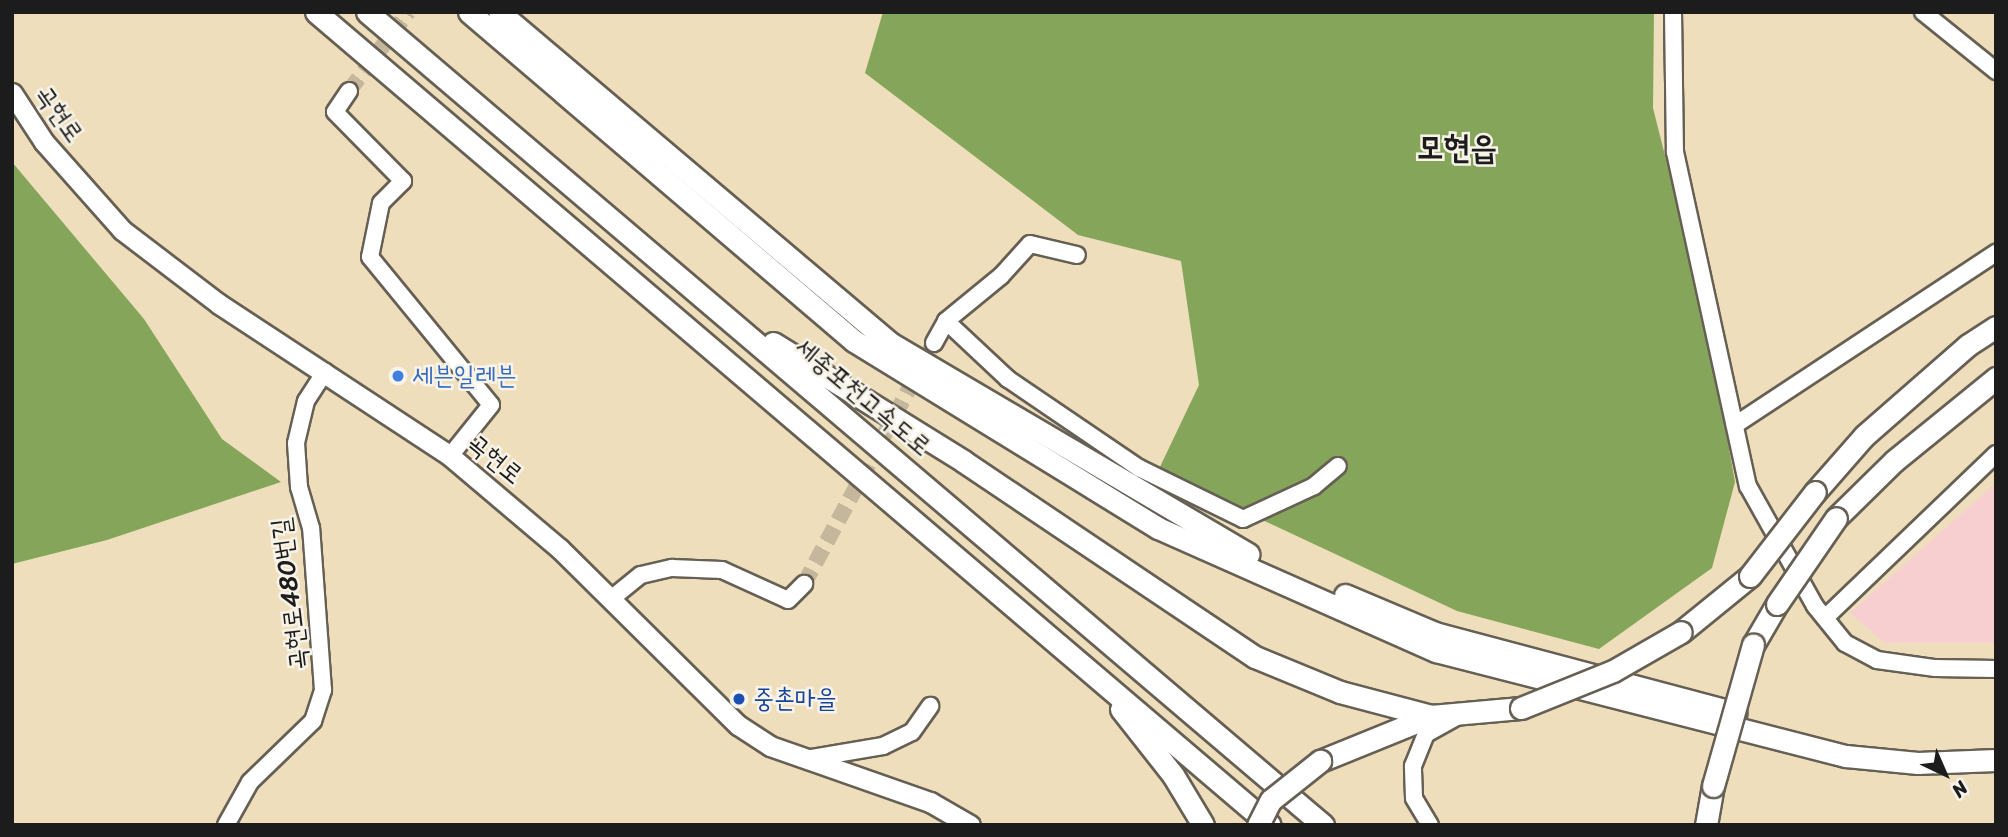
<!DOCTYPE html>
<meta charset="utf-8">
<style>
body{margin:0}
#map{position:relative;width:2008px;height:837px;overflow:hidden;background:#efdebc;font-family:Sriracha,"Poor Story",sans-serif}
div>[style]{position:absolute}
.built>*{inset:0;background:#f7cfd0}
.forest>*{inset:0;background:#85a65a}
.minor-tunnel>*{height:16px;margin-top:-8px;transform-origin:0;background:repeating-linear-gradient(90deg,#c5b79c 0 16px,transparent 0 24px)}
.roads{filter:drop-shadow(2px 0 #666054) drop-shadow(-2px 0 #666054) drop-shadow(0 2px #666054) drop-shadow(0 -2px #666054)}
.minor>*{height:16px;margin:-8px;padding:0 8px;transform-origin:8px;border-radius:8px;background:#fff}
.major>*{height:19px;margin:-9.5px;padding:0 9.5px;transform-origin:9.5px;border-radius:9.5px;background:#fff}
.highway>*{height:21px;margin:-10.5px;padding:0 10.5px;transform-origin:10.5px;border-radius:10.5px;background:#fff}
.bridges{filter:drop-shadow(2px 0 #666054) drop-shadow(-2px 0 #666054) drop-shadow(0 2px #666054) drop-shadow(0 -2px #666054)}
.highway-bridge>*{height:21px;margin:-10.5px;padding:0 10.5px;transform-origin:10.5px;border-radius:10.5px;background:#fff}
.dots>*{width:19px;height:19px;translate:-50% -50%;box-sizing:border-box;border:4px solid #f7f3e8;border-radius:50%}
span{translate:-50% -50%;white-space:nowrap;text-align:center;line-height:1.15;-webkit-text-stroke:5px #f7f3e8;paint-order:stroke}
.street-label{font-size:26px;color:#1c1c1c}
.shop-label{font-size:26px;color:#366cbe}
.left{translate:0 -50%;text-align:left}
.transit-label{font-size:26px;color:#164399}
.district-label{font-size:33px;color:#1c1c1c;font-weight:700}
.frame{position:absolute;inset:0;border:14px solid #1c1c1c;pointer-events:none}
.north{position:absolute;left:1910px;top:739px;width:70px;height:70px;-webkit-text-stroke:5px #f7f3e8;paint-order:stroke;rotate:136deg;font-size:19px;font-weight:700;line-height:28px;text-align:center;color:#1c1c1c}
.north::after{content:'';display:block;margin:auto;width:24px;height:32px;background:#1c1c1c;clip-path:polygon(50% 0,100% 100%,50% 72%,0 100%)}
</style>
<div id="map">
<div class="built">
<i style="clip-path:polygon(1996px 483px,1996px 643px,1885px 643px,1850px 613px)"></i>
</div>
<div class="forest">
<i style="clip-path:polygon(883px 12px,1654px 12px,1653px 108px,1705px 314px,1735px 482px,1712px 568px,1599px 649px,1457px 611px,1158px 471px,1199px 385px,1181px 261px,1078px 235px,865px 73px)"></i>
<i style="clip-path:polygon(12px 162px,144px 319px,222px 439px,281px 482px,107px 540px,12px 564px)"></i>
</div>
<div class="minor-tunnel">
<i style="left:349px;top:91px;width:99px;rotate:-53.2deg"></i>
<i style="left:804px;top:584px;width:274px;rotate:-61.7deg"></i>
</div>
<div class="roads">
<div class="minor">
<i style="left:1673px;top:12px;width:140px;rotate:89.2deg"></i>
<i style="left:1675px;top:152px;width:342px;rotate:77.7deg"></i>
<i style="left:1748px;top:486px;width:137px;rotate:60.8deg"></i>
<i style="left:1815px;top:606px;width:48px;rotate:51deg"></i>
<i style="left:1845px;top:643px;width:36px;rotate:28deg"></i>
<i style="left:1877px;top:660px;width:59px;rotate:7.9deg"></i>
<i style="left:1935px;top:668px;width:61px;rotate:0.9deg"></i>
<i style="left:1923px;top:12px;width:94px;rotate:38.9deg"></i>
<i style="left:349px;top:91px;width:25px;rotate:124deg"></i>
<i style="left:335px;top:112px;width:97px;rotate:45.4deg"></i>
<i style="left:403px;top:181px;width:31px;rotate:135deg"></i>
<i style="left:381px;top:203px;width:55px;rotate:101.5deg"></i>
<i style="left:370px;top:257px;width:191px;rotate:50.7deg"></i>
<i style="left:491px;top:405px;width:65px;rotate:128.8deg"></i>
<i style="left:946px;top:321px;width:71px;rotate:-39.3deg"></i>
<i style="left:1001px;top:276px;width:43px;rotate:-47.8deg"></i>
<i style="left:1030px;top:244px;width:48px;rotate:13.2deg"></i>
<i style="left:934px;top:343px;width:25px;rotate:-61deg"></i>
<i style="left:946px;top:321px;width:85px;rotate:43.1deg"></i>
<i style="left:1008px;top:379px;width:158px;rotate:34.2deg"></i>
<i style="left:1139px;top:468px;width:116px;rotate:26.1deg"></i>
<i style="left:1243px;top:519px;width:78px;rotate:-24.9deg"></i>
<i style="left:1314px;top:486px;width:31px;rotate:-40deg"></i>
<i style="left:1735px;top:425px;width:313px;rotate:-33.4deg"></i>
<i style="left:611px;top:599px;width:38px;rotate:-39deg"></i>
<i style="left:641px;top:575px;width:32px;rotate:-13deg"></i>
<i style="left:672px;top:568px;width:50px;rotate:2.3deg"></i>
<i style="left:722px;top:570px;width:72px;rotate:24.4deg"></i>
<i style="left:788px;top:600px;width:23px;rotate:-45deg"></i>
<i style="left:1825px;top:618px;width:237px;rotate:-43.8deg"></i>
<i style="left:806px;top:759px;width:78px;rotate:-9.6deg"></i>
<i style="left:883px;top:746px;width:32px;rotate:-26deg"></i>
<i style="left:912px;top:732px;width:32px;rotate:-55deg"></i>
<i style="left:226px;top:825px;width:49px;rotate:-60.8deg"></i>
<i style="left:250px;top:782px;width:88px;rotate:-44.1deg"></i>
<i style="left:313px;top:721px;width:33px;rotate:-72deg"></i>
<i style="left:323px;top:690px;width:162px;rotate:-94.2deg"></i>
<i style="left:311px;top:528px;width:43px;rotate:-106.3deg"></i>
<i style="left:299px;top:487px;width:44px;rotate:-93.9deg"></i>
<i style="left:296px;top:443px;width:43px;rotate:-76.6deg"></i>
<i style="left:306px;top:401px;width:35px;rotate:-57deg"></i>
<i style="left:1430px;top:825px;width:31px;rotate:-121deg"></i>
<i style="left:1414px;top:798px;width:32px;rotate:-92deg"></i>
<i style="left:1413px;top:766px;width:35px;rotate:-68deg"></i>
<i style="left:1426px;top:734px;width:38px;rotate:-29deg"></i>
</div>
<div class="major">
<i style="left:12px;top:93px;width:59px;rotate:56.9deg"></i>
<i style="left:44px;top:142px;width:118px;rotate:48.4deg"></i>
<i style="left:122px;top:230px;width:122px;rotate:37.3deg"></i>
<i style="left:219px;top:304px;width:277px;rotate:33.3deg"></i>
<i style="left:450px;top:456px;width:143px;rotate:40.2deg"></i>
<i style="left:559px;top:548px;width:252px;rotate:44.7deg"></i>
<i style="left:738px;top:725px;width:38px;rotate:33deg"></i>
<i style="left:770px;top:746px;width:170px;rotate:19.3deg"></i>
<i style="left:930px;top:802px;width:46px;rotate:29.9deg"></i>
</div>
<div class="highway">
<i style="left:316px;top:12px;width:1253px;rotate:40.44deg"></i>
<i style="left:367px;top:12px;width:1255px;rotate:40.38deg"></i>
<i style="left:469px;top:12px;width:506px;rotate:40.52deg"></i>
<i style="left:854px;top:341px;width:357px;rotate:31.6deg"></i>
<i style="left:1158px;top:528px;width:304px;rotate:23.9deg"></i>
<i style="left:1436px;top:651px;width:423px;rotate:14.4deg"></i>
<i style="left:1846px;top:756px;width:72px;rotate:5.6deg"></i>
<i style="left:1918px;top:763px;width:78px;rotate:-2.2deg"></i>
<i style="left:499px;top:12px;width:512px;rotate:40.25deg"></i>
<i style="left:890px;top:343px;width:416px;rotate:30.5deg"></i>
<i style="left:773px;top:343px;width:224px;rotate:31.8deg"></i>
<i style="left:963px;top:461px;width:352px;rotate:33.9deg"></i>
<i style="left:1255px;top:657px;width:92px;rotate:22.4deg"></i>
<i style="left:1340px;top:692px;width:94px;rotate:14.8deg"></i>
<i style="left:1431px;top:716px;width:90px;rotate:-5.1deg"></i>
<i style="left:1815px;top:492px;width:74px;rotate:-48.8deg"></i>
<i style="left:1864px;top:436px;width:138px;rotate:-41.2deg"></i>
<i style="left:1968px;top:345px;width:33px;rotate:-33deg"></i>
<i style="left:1836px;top:518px;width:81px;rotate:-44.5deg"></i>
<i style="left:1894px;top:461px;width:132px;rotate:-39.1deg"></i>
<i style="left:1345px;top:595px;width:98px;rotate:22.9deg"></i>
<i style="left:1435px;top:633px;width:311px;rotate:14.9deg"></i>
<i style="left:1681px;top:632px;width:89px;rotate:-39.1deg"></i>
<i style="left:1753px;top:645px;width:48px;rotate:-59.7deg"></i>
<i style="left:1121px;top:709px;width:84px;rotate:51.8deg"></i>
<i style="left:1173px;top:775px;width:58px;rotate:59deg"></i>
<i style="left:1320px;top:761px;width:120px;rotate:-22.1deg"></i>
<i style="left:1706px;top:825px;width:40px;rotate:-80deg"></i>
</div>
</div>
<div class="bridges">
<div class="highway-bridge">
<i style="left:1750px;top:576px;width:106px;rotate:-52.3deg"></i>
<i style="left:1777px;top:604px;width:104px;rotate:-55.5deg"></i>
<i style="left:1521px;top:708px;width:99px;rotate:-21.9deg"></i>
<i style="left:1613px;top:671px;width:78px;rotate:-29.8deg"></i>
<i style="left:1713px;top:786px;width:147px;rotate:-74.2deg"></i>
<i style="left:1258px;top:825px;width:28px;rotate:-63deg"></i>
<i style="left:1271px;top:800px;width:63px;rotate:-38.5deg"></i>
</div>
</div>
<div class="dots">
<i style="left:398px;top:376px;background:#3f7fe0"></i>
<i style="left:739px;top:699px;background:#1a4fb4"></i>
</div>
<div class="street-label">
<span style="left:59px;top:114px;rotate:55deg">곡현로</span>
<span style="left:863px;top:397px;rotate:40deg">세종포천고속도로</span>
<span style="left:495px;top:459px;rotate:39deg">곡현로</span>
<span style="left:290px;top:594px;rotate:-97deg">곡현로480번길</span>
</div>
<div class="shop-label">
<span class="left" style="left:412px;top:376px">세븐일레븐</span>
</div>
<div class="transit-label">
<span class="left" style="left:753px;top:699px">중촌마을</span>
</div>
<div class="district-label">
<span style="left:1457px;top:148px">모현읍</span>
</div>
<div class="frame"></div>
<div class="north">N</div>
</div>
